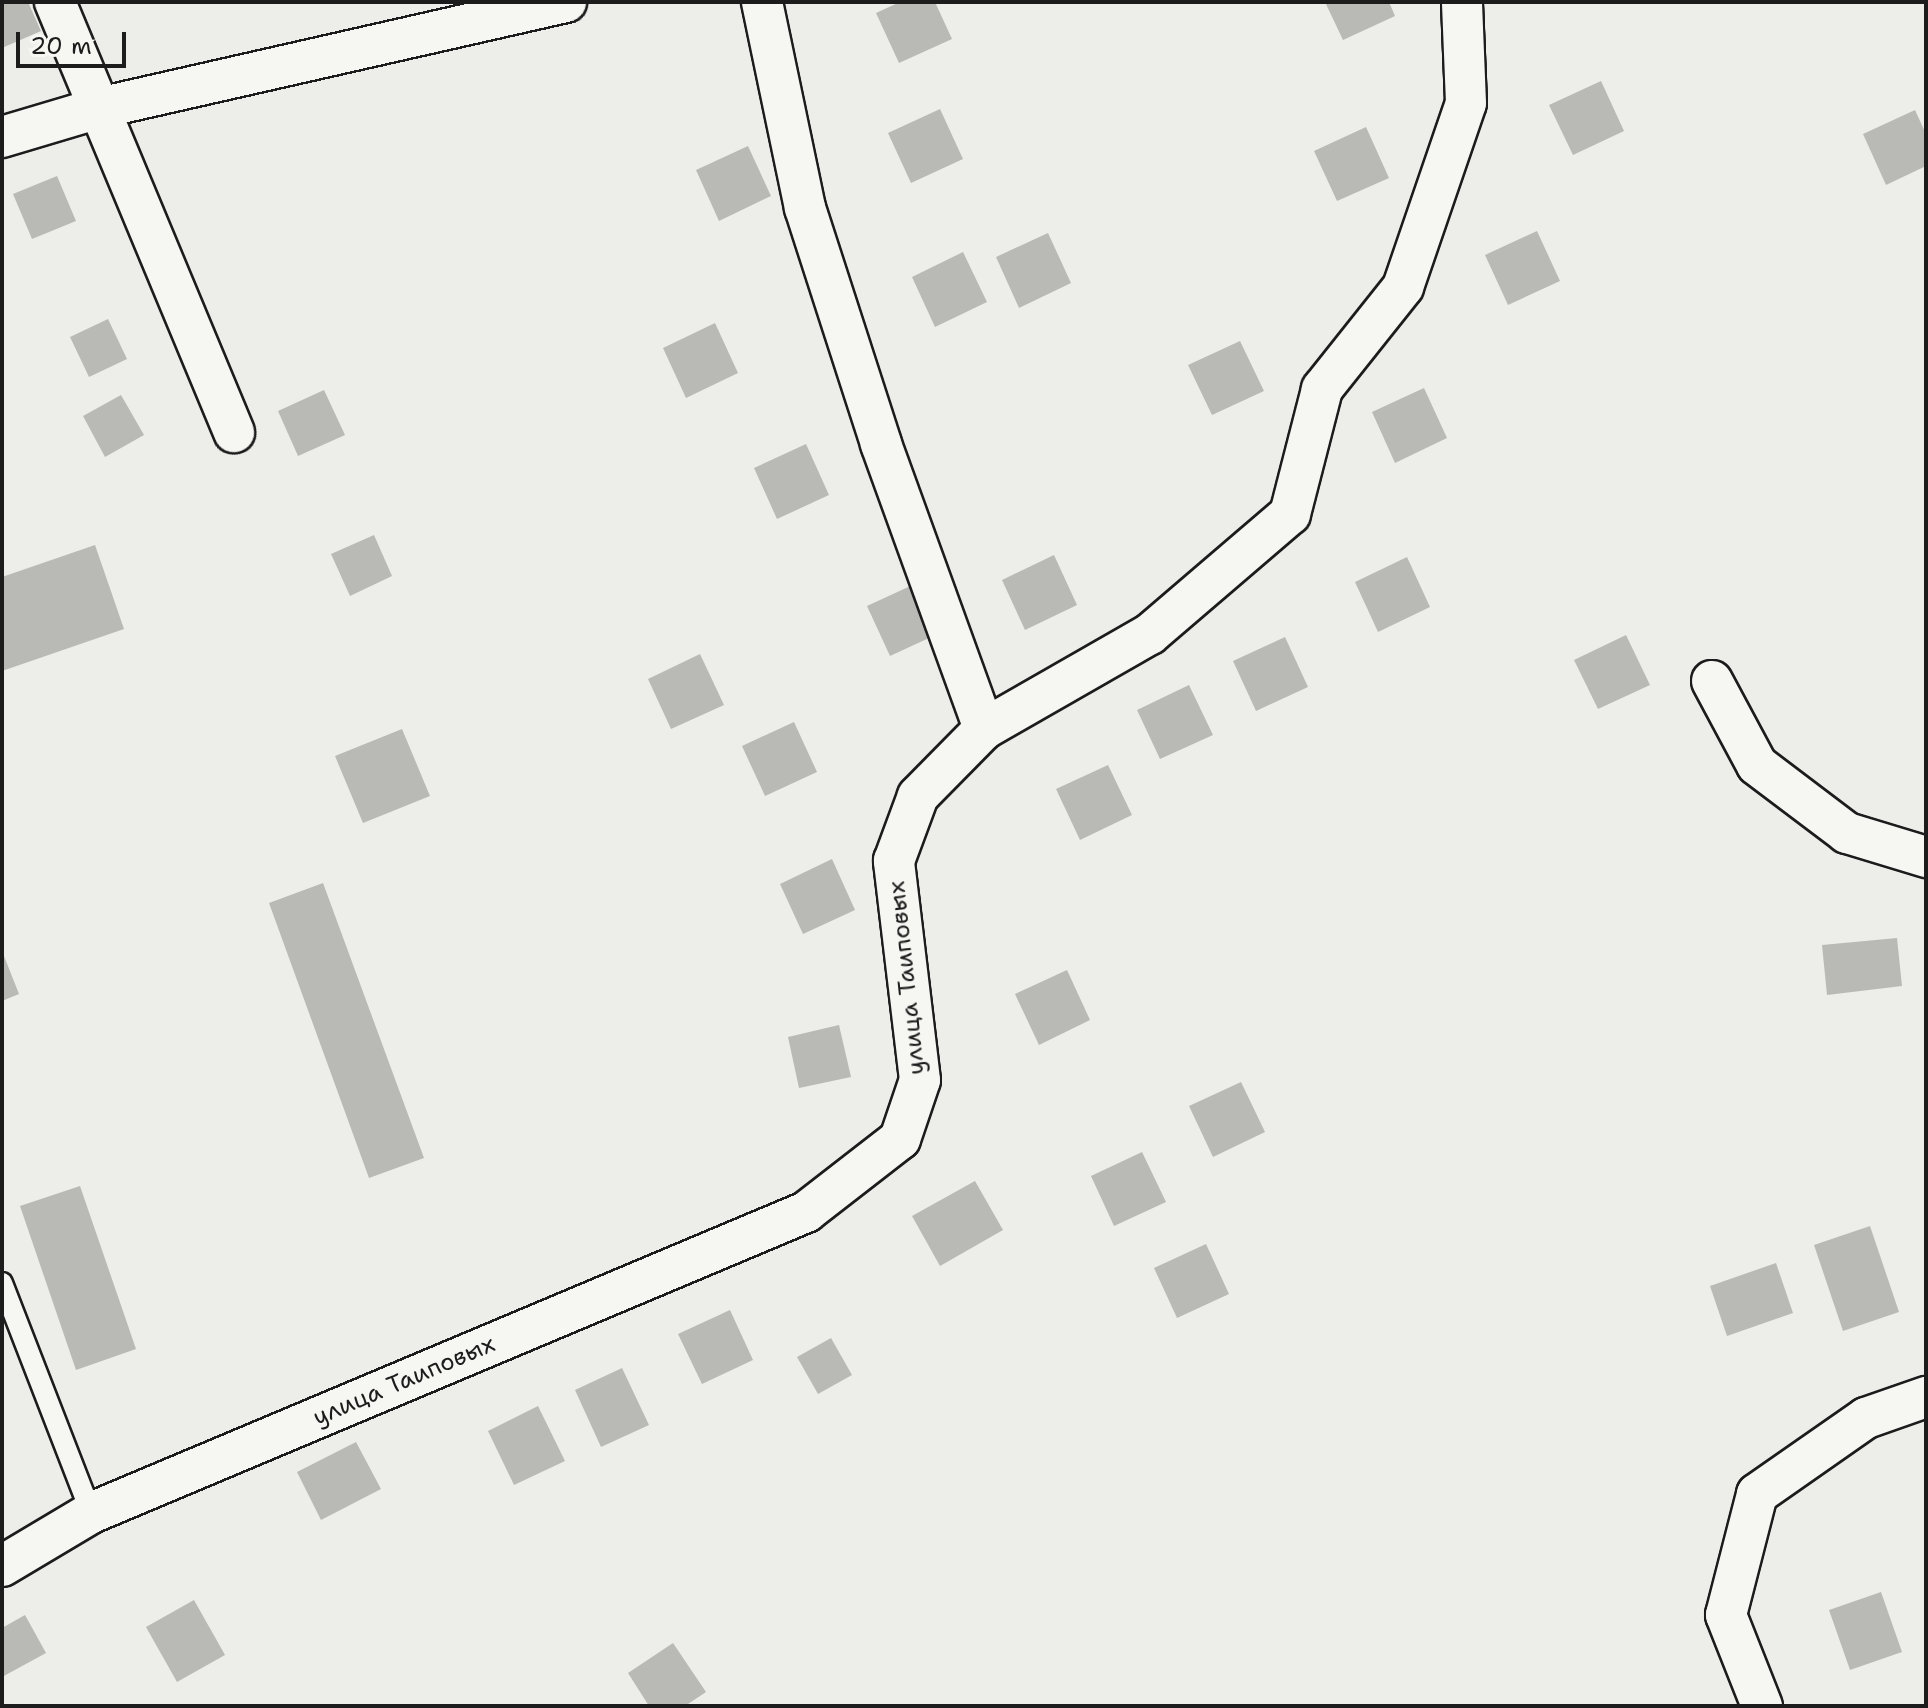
<!DOCTYPE html>
<meta charset="utf-8">
<style>
body{margin:0}
#map{position:relative;width:1928px;height:1708px;overflow:hidden;background:#edede9;font-family:"Shantell Sans",sans-serif}
div>[style]{position:absolute}
.building>*{inset:0;background:#b9b9b6}
.roads{filter:drop-shadow(2px 0 #1c1c1c) drop-shadow(-2px 0 #1c1c1c) drop-shadow(0 2px #1c1c1c) drop-shadow(0 -2px #1c1c1c)}
.lane>*{height:20px;margin:-10px;padding:0 10px;transform-origin:10px;border-radius:10px;background:#f6f6f2}
.street>*{height:40px;margin:-20px;padding:0 20px;transform-origin:20px;border-radius:20px;background:#f6f6f2}
span{translate:-50% -50%;white-space:nowrap;text-align:center;line-height:1.15;-webkit-text-stroke:7px #f6f6f2;paint-order:stroke}
.street-label{font-size:24px;color:#1c1c1c}
.frame{position:absolute;inset:0;border:4px solid #1c1c1c;pointer-events:none}
.scale{position:absolute;left:16px;top:32px;width:110px;height:36px;box-sizing:border-box;border:4px solid #1c1c1c;border-top:0;padding-left:10px;font-size:24px;line-height:28px;white-space:nowrap;color:#1c1c1c;-webkit-text-stroke:6px #f6f6f2;paint-order:stroke}
</style>
<div id="map">
<div class="building">
<i style="clip-path:polygon(2px 2px,28px 2px,41px 31px,2px 48px)"></i>
<i style="clip-path:polygon(900px 2px,935px 2px,952px 39px,899px 63px,876px 13px)"></i>
<i style="clip-path:polygon(1325px 2px,1389px 2px,1395px 16px,1343px 40px)"></i>
<i style="clip-path:polygon(1601px 81px,1624px 131px,1573px 155px,1549px 105px)"></i>
<i style="clip-path:polygon(940px 109px,963px 159px,911px 183px,888px 133px)"></i>
<i style="clip-path:polygon(1915px 110px,1926px 134px,1926px 166px,1886px 185px,1863px 134px)"></i>
<i style="clip-path:polygon(1366px 127px,1389px 178px,1337px 201px,1314px 151px)"></i>
<i style="clip-path:polygon(748px 146px,771px 196px,719px 221px,696px 170px)"></i>
<i style="clip-path:polygon(57px 176px,76px 221px,32px 239px,13px 194px)"></i>
<i style="clip-path:polygon(1537px 231px,1560px 281px,1508px 305px,1485px 255px)"></i>
<i style="clip-path:polygon(1048px 233px,1071px 283px,1019px 308px,996px 257px)"></i>
<i style="clip-path:polygon(963px 252px,987px 302px,935px 327px,912px 277px)"></i>
<i style="clip-path:polygon(108px 319px,127px 359px,89px 377px,70px 337px)"></i>
<i style="clip-path:polygon(715px 323px,738px 373px,686px 398px,663px 348px)"></i>
<i style="clip-path:polygon(1240px 341px,1264px 391px,1212px 415px,1188px 365px)"></i>
<i style="clip-path:polygon(1424px 388px,1447px 438px,1395px 463px,1372px 412px)"></i>
<i style="clip-path:polygon(324px 390px,345px 435px,298px 456px,278px 411px)"></i>
<i style="clip-path:polygon(121px 395px,144px 435px,105px 457px,83px 416px)"></i>
<i style="clip-path:polygon(806px 444px,829px 495px,777px 519px,754px 468px)"></i>
<i style="clip-path:polygon(374px 535px,392px 576px,350px 596px,331px 554px)"></i>
<i style="clip-path:polygon(95px 545px,124px 629px,2px 671px,2px 577px)"></i>
<i style="clip-path:polygon(1054px 555px,1077px 605px,1025px 630px,1002px 580px)"></i>
<i style="clip-path:polygon(1407px 557px,1430px 607px,1378px 632px,1355px 582px)"></i>
<i style="clip-path:polygon(919px 582px,942px 632px,890px 656px,867px 606px)"></i>
<i style="clip-path:polygon(1626px 635px,1650px 685px,1598px 709px,1574px 660px)"></i>
<i style="clip-path:polygon(1285px 637px,1308px 687px,1256px 711px,1233px 661px)"></i>
<i style="clip-path:polygon(700px 654px,724px 705px,671px 729px,648px 679px)"></i>
<i style="clip-path:polygon(1189px 685px,1213px 735px,1160px 759px,1137px 710px)"></i>
<i style="clip-path:polygon(794px 722px,817px 772px,765px 796px,742px 746px)"></i>
<i style="clip-path:polygon(402px 729px,430px 796px,363px 823px,335px 756px)"></i>
<i style="clip-path:polygon(1108px 765px,1132px 815px,1080px 840px,1056px 789px)"></i>
<i style="clip-path:polygon(832px 859px,855px 910px,803px 934px,780px 884px)"></i>
<i style="clip-path:polygon(323px 883px,424px 1158px,369px 1178px,269px 903px)"></i>
<i style="clip-path:polygon(1897px 938px,1902px 986px,1827px 995px,1822px 945px)"></i>
<i style="clip-path:polygon(2px 951px,19px 994px,2px 1001px)"></i>
<i style="clip-path:polygon(1067px 970px,1090px 1020px,1039px 1045px,1015px 994px)"></i>
<i style="clip-path:polygon(839px 1025px,851px 1077px,799px 1088px,788px 1037px)"></i>
<i style="clip-path:polygon(1241px 1082px,1265px 1132px,1213px 1157px,1189px 1106px)"></i>
<i style="clip-path:polygon(1142px 1152px,1166px 1202px,1114px 1226px,1091px 1176px)"></i>
<i style="clip-path:polygon(975px 1181px,1003px 1230px,940px 1266px,912px 1216px)"></i>
<i style="clip-path:polygon(80px 1186px,136px 1349px,76px 1370px,20px 1206px)"></i>
<i style="clip-path:polygon(1870px 1226px,1899px 1312px,1843px 1331px,1814px 1245px)"></i>
<i style="clip-path:polygon(1206px 1244px,1229px 1294px,1177px 1318px,1154px 1268px)"></i>
<i style="clip-path:polygon(1776px 1263px,1793px 1313px,1727px 1336px,1710px 1286px)"></i>
<i style="clip-path:polygon(730px 1310px,753px 1360px,702px 1384px,678px 1334px)"></i>
<i style="clip-path:polygon(831px 1338px,852px 1375px,818px 1394px,797px 1357px)"></i>
<i style="clip-path:polygon(622px 1368px,649px 1425px,601px 1447px,575px 1390px)"></i>
<i style="clip-path:polygon(538px 1406px,565px 1461px,514px 1485px,488px 1431px)"></i>
<i style="clip-path:polygon(356px 1442px,381px 1489px,321px 1520px,297px 1472px)"></i>
<i style="clip-path:polygon(1881px 1592px,1902px 1652px,1850px 1670px,1829px 1610px)"></i>
<i style="clip-path:polygon(194px 1600px,225px 1655px,177px 1682px,146px 1627px)"></i>
<i style="clip-path:polygon(25px 1615px,46px 1653px,2px 1677px,2px 1628px)"></i>
<i style="clip-path:polygon(673px 1643px,706px 1692px,685px 1706px,649px 1706px,628px 1673px)"></i>
</div>
<div class="roads">
<div class="lane">
<i style="left:2px;top:1283px;width:247px;rotate:68.8deg"></i>
</div>
<div class="street">
<i style="left:55px;top:2px;width:466px;rotate:67.4deg"></i>
<i style="left:762px;top:2px;width:210px;rotate:78.2deg"></i>
<i style="left:805px;top:208px;width:248px;rotate:72.1deg"></i>
<i style="left:881px;top:444px;width:303px;rotate:70.1deg"></i>
<i style="left:2px;top:137px;width:101px;rotate:-16.6deg"></i>
<i style="left:99px;top:108px;width:479px;rotate:-12.8deg"></i>
<i style="left:1712px;top:681px;width:95px;rotate:61.8deg"></i>
<i style="left:1757px;top:765px;width:113px;rotate:37.1deg"></i>
<i style="left:1847px;top:833px;width:83px;rotate:16.9deg"></i>
<i style="left:2px;top:1566px;width:104px;rotate:-30.8deg"></i>
<i style="left:91px;top:1513px;width:776px;rotate:-22.83deg"></i>
<i style="left:806px;top:1212px;width:119px;rotate:-37.8deg"></i>
<i style="left:900px;top:1139px;width:62px;rotate:-71.3deg"></i>
<i style="left:920px;top:1080px;width:221px;rotate:-96.8deg"></i>
<i style="left:894px;top:861px;width:69px;rotate:-69.7deg"></i>
<i style="left:918px;top:796px;width:94px;rotate:-45.4deg"></i>
<i style="left:984px;top:729px;width:191px;rotate:-29.8deg"></i>
<i style="left:1150px;top:634px;width:184px;rotate:-40.6deg"></i>
<i style="left:1290px;top:514px;width:129px;rotate:-75.6deg"></i>
<i style="left:1322px;top:389px;width:130px;rotate:-51.5deg"></i>
<i style="left:1403px;top:287px;width:194px;rotate:-71.1deg"></i>
<i style="left:1466px;top:103px;width:101px;rotate:-92.3deg"></i>
<i style="left:1762px;top:1706px;width:98px;rotate:-111.6deg"></i>
<i style="left:1726px;top:1615px;width:125px;rotate:-75.6deg"></i>
<i style="left:1757px;top:1494px;width:133px;rotate:-34.9deg"></i>
<i style="left:1866px;top:1418px;width:64px;rotate:-19.3deg"></i>
</div>
</div>
<div class="street-label">
<span style="left:907px;top:978px;rotate:-96deg">улица Таиповых</span>
<span style="left:404px;top:1381px;rotate:-23deg">улица Таиповых</span>
</div>
<div class="frame"></div>
<div class="scale">20 m</div>
</div>
